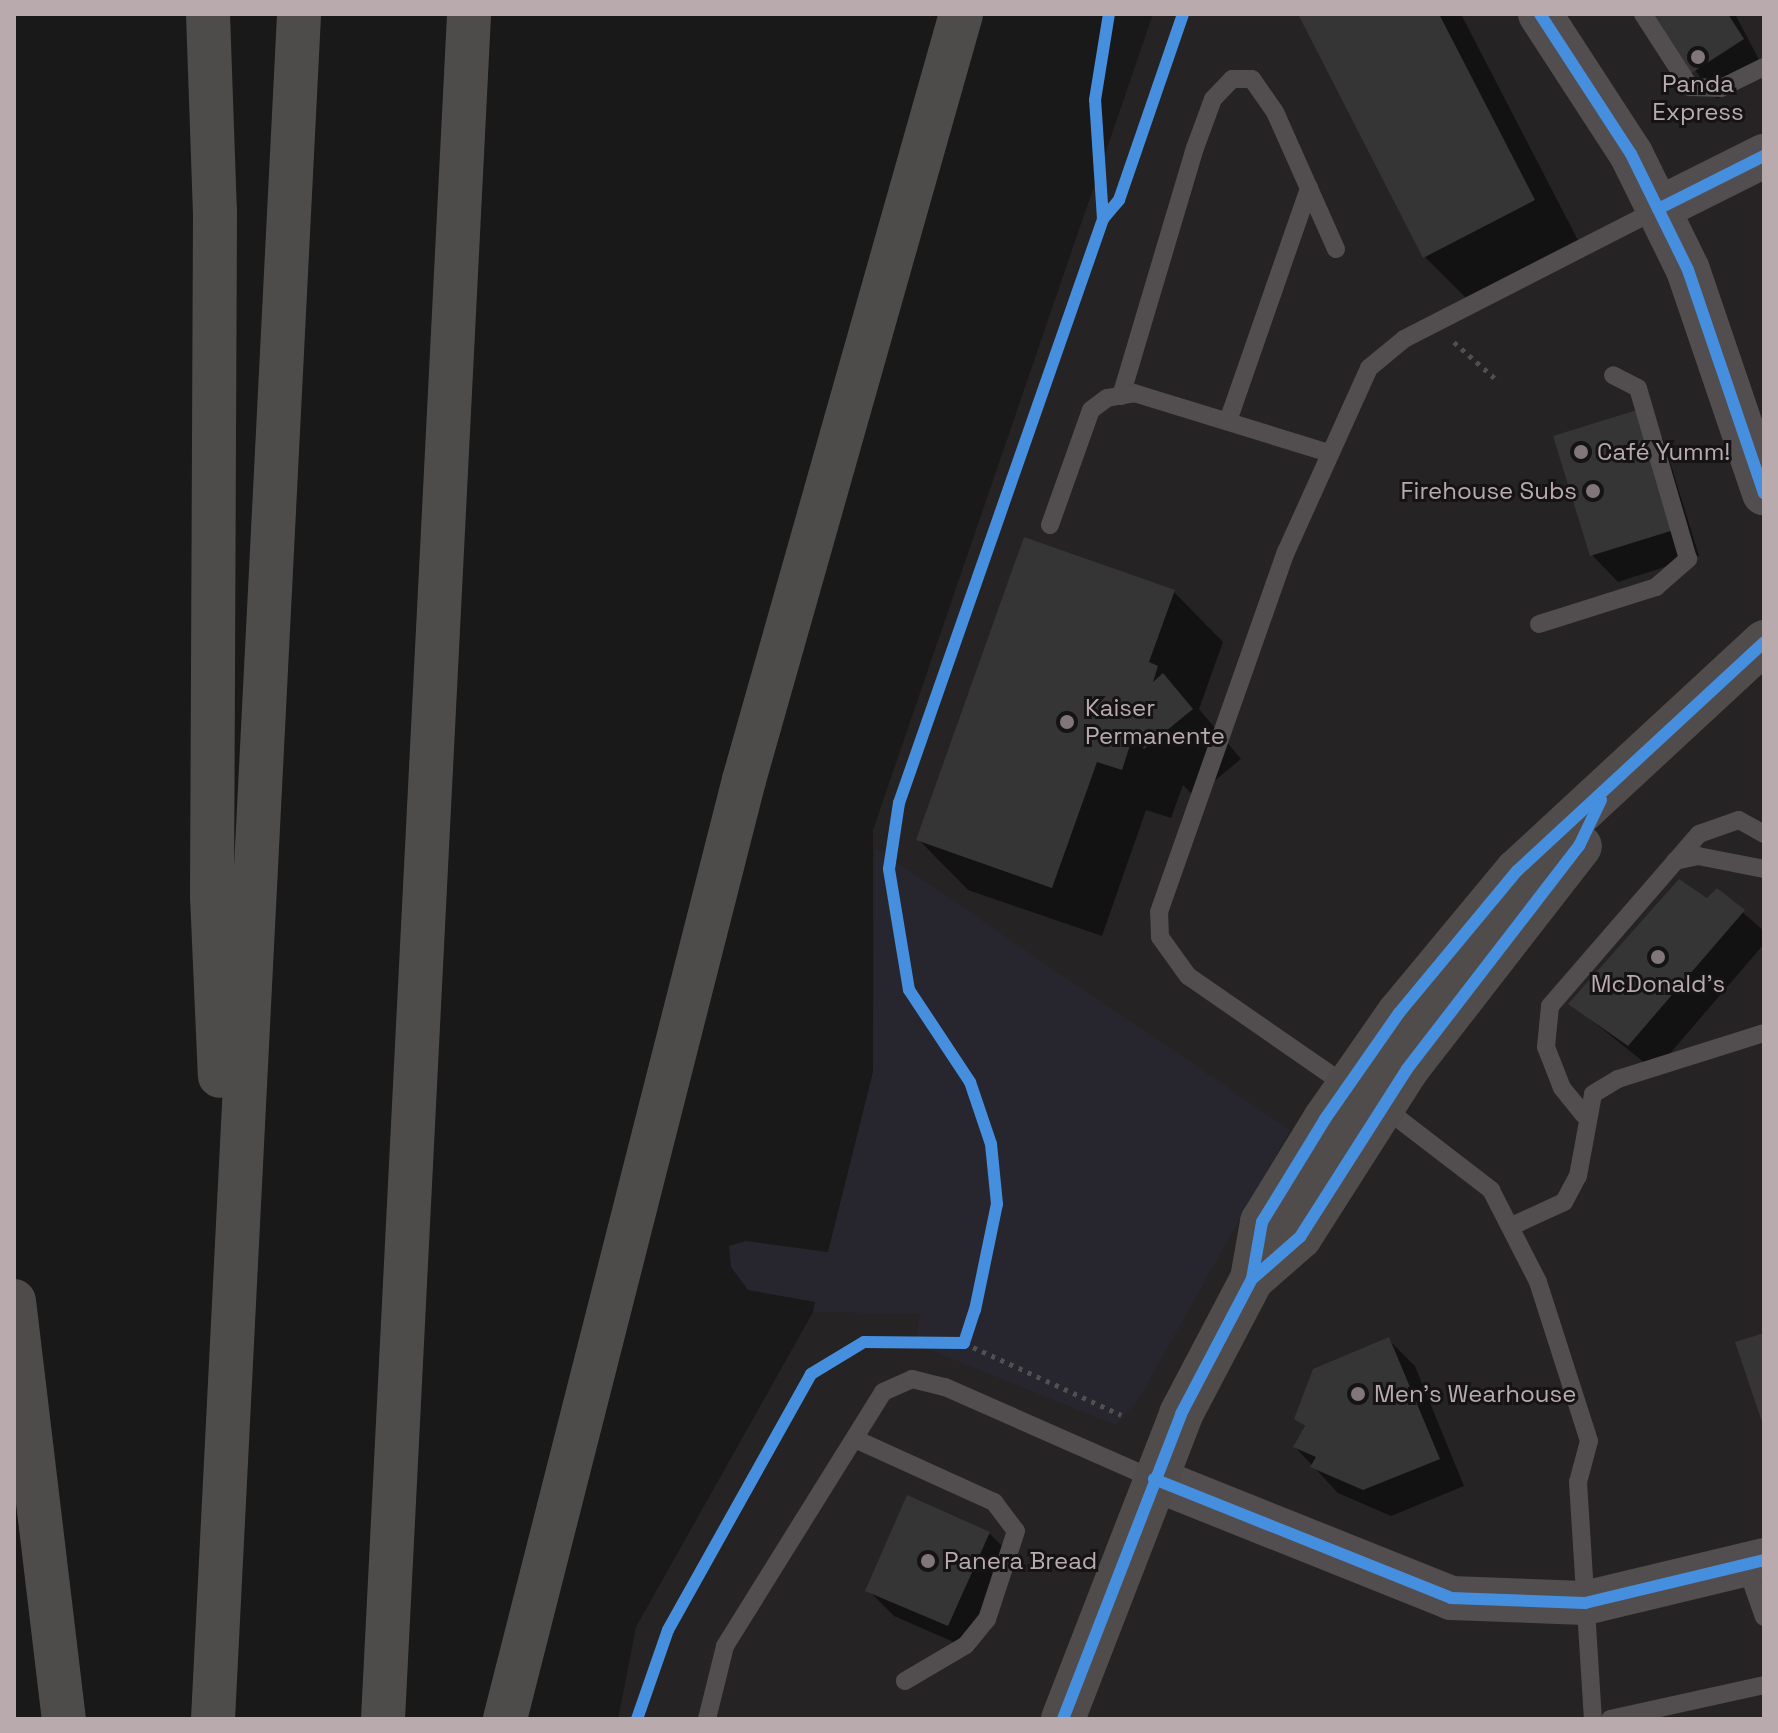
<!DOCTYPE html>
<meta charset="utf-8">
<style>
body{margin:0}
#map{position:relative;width:1778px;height:1733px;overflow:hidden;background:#191919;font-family:"Space Grotesk",sans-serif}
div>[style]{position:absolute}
.built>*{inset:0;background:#252323}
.green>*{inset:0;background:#27262f}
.shadow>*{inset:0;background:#0007}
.building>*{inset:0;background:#363535}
.path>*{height:5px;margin-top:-2.5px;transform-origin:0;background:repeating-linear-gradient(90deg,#534f50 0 4px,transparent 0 10px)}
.service>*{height:18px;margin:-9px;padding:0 9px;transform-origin:9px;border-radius:9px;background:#524d4e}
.tertiary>*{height:44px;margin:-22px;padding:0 22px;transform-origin:22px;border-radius:22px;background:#524d4e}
.secondary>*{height:44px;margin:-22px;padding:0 22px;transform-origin:22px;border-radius:22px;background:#504c4c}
.motorway>*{height:44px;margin:-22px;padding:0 22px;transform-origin:22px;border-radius:22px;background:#4e4b4b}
.cycleway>*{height:12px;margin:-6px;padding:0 6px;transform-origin:6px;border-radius:6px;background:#468fdf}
.dots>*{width:22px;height:22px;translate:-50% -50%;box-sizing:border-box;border:4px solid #151313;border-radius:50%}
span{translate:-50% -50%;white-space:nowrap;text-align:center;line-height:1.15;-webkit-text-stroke:6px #151313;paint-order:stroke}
.poi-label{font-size:24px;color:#b9aaae}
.left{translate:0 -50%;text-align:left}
.right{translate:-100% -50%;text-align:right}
.frame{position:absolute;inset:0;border:16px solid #b9aaae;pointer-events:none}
</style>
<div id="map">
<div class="built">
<i style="clip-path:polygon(1153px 14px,1764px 14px,1764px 1719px,618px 1719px,636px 1627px,813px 1312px,873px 1072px,873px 830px)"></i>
</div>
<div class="green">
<i style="clip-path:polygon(875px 848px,1290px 1130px,1137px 1402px,1116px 1425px,915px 1344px,920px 1314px,813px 1312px,815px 1302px,748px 1290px,731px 1267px,729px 1246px,746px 1241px,828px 1252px,873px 1072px)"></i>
</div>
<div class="shadow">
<i style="clip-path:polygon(1300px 14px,1461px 14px,1583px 250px,1474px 306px,1425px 257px)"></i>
<i style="clip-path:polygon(1653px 14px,1735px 14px,1764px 69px,1717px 99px)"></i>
<i style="clip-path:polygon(1637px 412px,1663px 439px,1699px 556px,1618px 582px,1592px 555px)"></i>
<i style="clip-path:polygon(1174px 592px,1223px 642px,1199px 709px,1241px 759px,1195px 797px,1183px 785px,1171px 818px,1146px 810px,1102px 936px,968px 890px,919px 840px)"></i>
<i style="clip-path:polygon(1718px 891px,1764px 931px,1764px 944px,1655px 1071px,1571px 1004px)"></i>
<i style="clip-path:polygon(1389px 1340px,1415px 1366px,1464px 1486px,1391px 1516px,1338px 1493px,1295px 1447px,1306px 1428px,1296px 1418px)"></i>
<i style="clip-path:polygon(989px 1533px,1015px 1559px,974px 1651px,894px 1616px,868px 1590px)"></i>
</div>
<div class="building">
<i style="clip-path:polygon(1298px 14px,1439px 14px,1535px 200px,1423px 258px)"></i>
<i style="clip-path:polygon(1650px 14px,1728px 14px,1744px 39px,1690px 74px)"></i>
<i style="clip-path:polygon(1637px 410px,1674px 530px,1590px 556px,1553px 436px)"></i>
<i style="clip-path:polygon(1024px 537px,1175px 590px,1149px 662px,1158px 666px,1153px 682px,1163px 673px,1193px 709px,1144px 749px,1133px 736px,1122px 770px,1097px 762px,1052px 888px,916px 840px)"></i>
<i style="clip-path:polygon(1679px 879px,1707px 898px,1717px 888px,1745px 910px,1628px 1046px,1568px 1004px)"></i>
<i style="clip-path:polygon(1764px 1333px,1764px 1425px,1763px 1425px,1735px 1342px)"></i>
<i style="clip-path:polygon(1389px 1337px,1440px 1459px,1363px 1490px,1310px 1467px,1316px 1457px,1293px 1447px,1305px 1426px,1294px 1419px,1313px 1369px)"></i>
<i style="clip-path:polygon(907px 1495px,990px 1532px,948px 1626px,865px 1591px)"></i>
</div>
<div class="path">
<i style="left:1454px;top:342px;width:60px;rotate:41.6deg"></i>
<i style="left:964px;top:1343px;width:173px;rotate:24.6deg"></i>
</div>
<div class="service">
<i style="left:1643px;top:14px;width:87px;rotate:57.2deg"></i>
<i style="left:1690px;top:87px;width:31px;rotate:2deg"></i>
<i style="left:1721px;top:88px;width:48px;rotate:-26deg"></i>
<i style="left:1121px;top:396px;width:259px;rotate:-73.4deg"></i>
<i style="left:1195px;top:148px;width:52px;rotate:-69.8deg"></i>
<i style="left:1213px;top:99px;width:28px;rotate:-46deg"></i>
<i style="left:1232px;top:79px;width:20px"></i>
<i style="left:1252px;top:79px;width:40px;rotate:55.1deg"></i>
<i style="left:1275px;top:112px;width:150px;rotate:66deg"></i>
<i style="left:1228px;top:421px;width:247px;rotate:-70.8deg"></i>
<i style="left:1050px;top:525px;width:122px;rotate:-70.4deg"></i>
<i style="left:1091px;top:410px;width:20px;rotate:-37deg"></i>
<i style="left:1107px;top:398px;width:27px;rotate:-10deg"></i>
<i style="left:1134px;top:393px;width:204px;rotate:17.1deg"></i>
<i style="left:1539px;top:624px;width:123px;rotate:-17.5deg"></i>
<i style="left:1656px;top:587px;width:43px;rotate:-41.2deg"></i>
<i style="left:1688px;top:559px;width:178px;rotate:-106.3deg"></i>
<i style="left:1638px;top:388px;width:28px;rotate:-153deg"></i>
<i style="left:1675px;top:861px;width:24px;rotate:-12deg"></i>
<i style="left:1698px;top:856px;width:67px;rotate:11.1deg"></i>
<i style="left:1347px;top:1086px;width:193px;rotate:-145.3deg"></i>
<i style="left:1188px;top:976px;width:48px;rotate:-125.7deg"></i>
<i style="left:1160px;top:937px;width:25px;rotate:-92deg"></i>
<i style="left:1159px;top:912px;width:382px;rotate:-70.6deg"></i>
<i style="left:1286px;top:552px;width:202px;rotate:-65.7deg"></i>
<i style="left:1369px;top:368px;width:45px;rotate:-39.6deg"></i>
<i style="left:1404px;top:339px;width:285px;rotate:-27.1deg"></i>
<i style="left:1382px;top:1106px;width:138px;rotate:37.6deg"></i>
<i style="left:1491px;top:1190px;width:103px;rotate:62.9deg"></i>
<i style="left:1538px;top:1282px;width:167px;rotate:72.2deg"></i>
<i style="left:1589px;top:1441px;width:42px;rotate:105deg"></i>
<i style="left:1578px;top:1482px;width:237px;rotate:86.4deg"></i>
<i style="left:1584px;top:1115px;width:35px;rotate:-129deg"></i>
<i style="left:1562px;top:1088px;width:44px;rotate:-111.3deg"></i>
<i style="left:1546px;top:1047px;width:41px;rotate:-84.4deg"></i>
<i style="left:1550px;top:1006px;width:228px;rotate:-49.1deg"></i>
<i style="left:1699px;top:834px;width:42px;rotate:-19.3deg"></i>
<i style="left:1739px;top:820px;width:29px;rotate:29deg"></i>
<i style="left:1514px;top:1225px;width:55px;rotate:-24.7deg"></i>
<i style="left:1564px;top:1202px;width:30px;rotate:-62deg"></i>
<i style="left:1578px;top:1176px;width:83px;rotate:-79.6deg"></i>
<i style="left:1593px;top:1094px;width:29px;rotate:-31deg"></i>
<i style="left:1618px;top:1079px;width:153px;rotate:-17.5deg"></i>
<i style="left:855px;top:1439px;width:153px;rotate:24.4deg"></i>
<i style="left:994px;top:1502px;width:36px;rotate:53deg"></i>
<i style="left:1016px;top:1531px;width:93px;rotate:108.2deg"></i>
<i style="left:987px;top:1619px;width:33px;rotate:129deg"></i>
<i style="left:966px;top:1645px;width:71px;rotate:149.5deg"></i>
<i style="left:1746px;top:1566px;width:54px;rotate:70.6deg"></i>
<i style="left:707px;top:1719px;width:75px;rotate:-76.1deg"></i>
<i style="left:725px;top:1646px;width:299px;rotate:-58.1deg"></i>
<i style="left:883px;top:1392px;width:32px;rotate:-24deg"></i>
<i style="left:912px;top:1379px;width:34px;rotate:14deg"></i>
<i style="left:945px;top:1387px;width:228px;rotate:23.8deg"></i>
<i style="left:1610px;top:1719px;width:158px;rotate:-12.4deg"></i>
</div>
<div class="tertiary">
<i style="left:1540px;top:14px;width:167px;rotate:57deg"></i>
<i style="left:1631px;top:154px;width:129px;rotate:63.8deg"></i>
<i style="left:1688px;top:270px;width:236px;rotate:71.2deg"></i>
<i style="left:1658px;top:209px;width:119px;rotate:-26.6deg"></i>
<i style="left:1154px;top:1479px;width:320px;rotate:21.8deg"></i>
<i style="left:1451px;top:1598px;width:134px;rotate:2.1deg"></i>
<i style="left:1585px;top:1603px;width:184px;rotate:-13.5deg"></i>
</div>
<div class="secondary">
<i style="left:1252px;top:1279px;width:64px;rotate:-41.2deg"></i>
<i style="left:1300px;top:1237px;width:199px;rotate:-57.5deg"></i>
<i style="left:1407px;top:1069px;width:282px;rotate:-52.2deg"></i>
<i style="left:1063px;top:1719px;width:327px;rotate:-68.8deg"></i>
<i style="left:1181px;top:1414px;width:153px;rotate:-62.3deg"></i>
<i style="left:1252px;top:1279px;width:58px;rotate:-80deg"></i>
<i style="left:1262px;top:1222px;width:121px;rotate:-58.5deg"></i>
<i style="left:1325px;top:1119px;width:129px;rotate:-55.1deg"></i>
<i style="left:1399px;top:1013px;width:185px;rotate:-50.3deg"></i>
<i style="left:1517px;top:871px;width:337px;rotate:-42.8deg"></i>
</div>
<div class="motorway">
<i style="left:208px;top:14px;width:197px;rotate:88deg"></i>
<i style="left:215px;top:211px;width:685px;rotate:90.25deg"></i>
<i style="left:212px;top:896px;width:180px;rotate:87.5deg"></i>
<i style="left:14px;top:1301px;width:421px;rotate:83.2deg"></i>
<i style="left:213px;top:1719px;width:1707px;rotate:-87.11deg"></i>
<i style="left:383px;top:1719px;width:1707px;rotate:-87.11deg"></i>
<i style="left:505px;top:1719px;width:969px;rotate:-75.72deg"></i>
<i style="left:744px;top:780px;width:796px;rotate:-74.18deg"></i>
</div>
<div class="cycleway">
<i style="left:1540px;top:14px;width:167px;rotate:57deg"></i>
<i style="left:1631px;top:154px;width:129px;rotate:63.8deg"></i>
<i style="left:1688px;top:270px;width:236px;rotate:71.2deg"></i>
<i style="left:1658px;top:209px;width:119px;rotate:-26.6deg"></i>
<i style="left:1103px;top:219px;width:25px;rotate:-50deg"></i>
<i style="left:1119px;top:200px;width:197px;rotate:-71deg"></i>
<i style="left:1252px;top:1279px;width:64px;rotate:-41.2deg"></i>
<i style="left:1300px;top:1237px;width:199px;rotate:-57.5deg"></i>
<i style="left:1407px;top:1069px;width:282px;rotate:-52.4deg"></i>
<i style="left:1579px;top:846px;width:51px;rotate:-64.4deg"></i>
<i style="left:1154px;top:1479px;width:320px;rotate:21.8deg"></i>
<i style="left:1451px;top:1598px;width:134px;rotate:2.1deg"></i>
<i style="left:1585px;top:1603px;width:184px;rotate:-13.5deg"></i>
<i style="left:637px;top:1719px;width:94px;rotate:-70.8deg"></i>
<i style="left:668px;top:1630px;width:293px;rotate:-60.8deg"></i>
<i style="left:811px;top:1374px;width:62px;rotate:-31.1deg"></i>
<i style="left:864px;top:1342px;width:100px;rotate:0.6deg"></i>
<i style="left:964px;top:1343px;width:35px;rotate:-72deg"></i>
<i style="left:975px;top:1310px;width:108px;rotate:-78.3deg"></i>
<i style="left:997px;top:1204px;width:60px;rotate:-95.7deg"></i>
<i style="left:991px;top:1144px;width:65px;rotate:-108.7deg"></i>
<i style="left:970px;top:1082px;width:110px;rotate:-123.5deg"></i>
<i style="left:909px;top:990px;width:123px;rotate:-99.4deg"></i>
<i style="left:889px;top:869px;width:67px;rotate:-81.4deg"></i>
<i style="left:899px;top:803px;width:619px;rotate:-70.74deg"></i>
<i style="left:1103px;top:219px;width:119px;rotate:-93.8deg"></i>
<i style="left:1095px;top:100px;width:87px;rotate:-80.8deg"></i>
<i style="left:1063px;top:1719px;width:327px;rotate:-68.8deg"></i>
<i style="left:1181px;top:1414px;width:153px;rotate:-62.3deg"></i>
<i style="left:1252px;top:1279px;width:58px;rotate:-80deg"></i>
<i style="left:1262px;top:1222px;width:121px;rotate:-58.5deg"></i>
<i style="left:1325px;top:1119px;width:129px;rotate:-55.1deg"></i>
<i style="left:1399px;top:1013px;width:185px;rotate:-50.3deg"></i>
<i style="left:1517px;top:871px;width:337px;rotate:-42.8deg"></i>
</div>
<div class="dots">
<i style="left:1698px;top:57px;background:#81777a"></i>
<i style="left:1581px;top:452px;background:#81777a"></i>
<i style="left:1593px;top:491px;background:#81777a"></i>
<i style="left:1067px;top:722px;background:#81777a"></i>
<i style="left:1658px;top:957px;background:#81777a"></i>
<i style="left:1358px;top:1394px;background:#81777a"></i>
<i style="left:928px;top:1561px;background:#81777a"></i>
</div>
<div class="poi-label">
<span style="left:1698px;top:98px">Panda<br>Express</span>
<span class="left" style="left:1597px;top:452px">Café Yumm!</span>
<span class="right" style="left:1577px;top:491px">Firehouse Subs</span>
<span class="left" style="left:1085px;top:722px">Kaiser<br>Permanente</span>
<span style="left:1658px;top:984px">McDonald's</span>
<span class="left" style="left:1374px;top:1394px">Men's Wearhouse</span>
<span class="left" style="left:944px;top:1561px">Panera Bread</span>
</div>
<div class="frame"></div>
</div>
